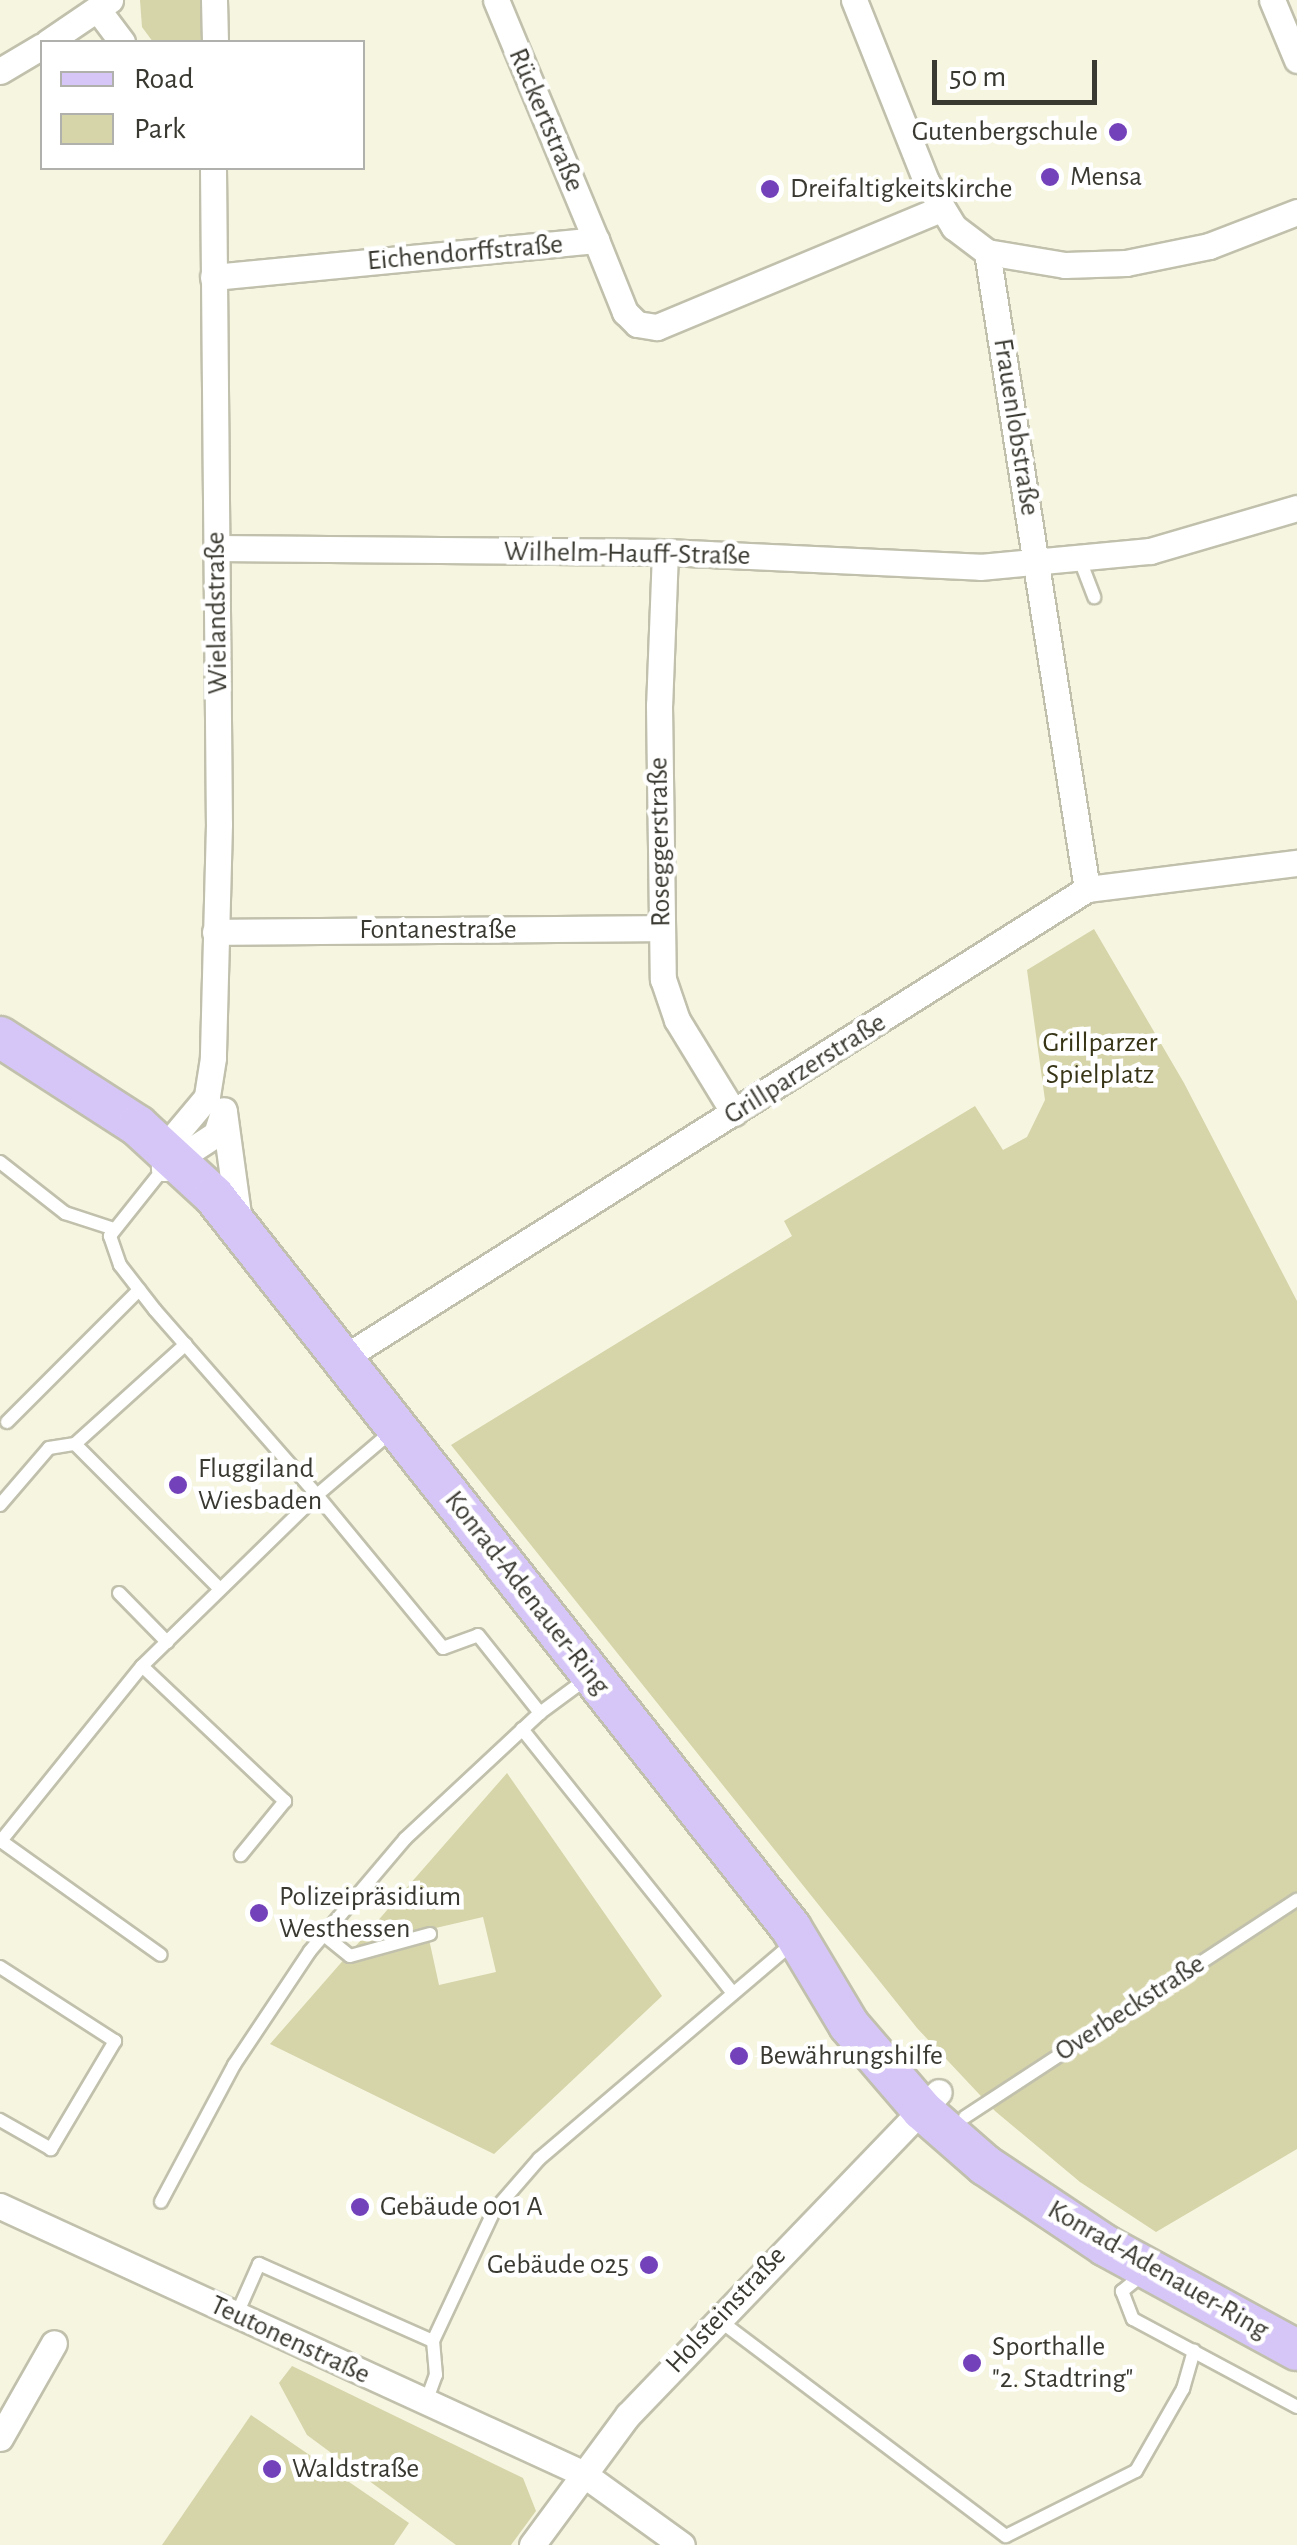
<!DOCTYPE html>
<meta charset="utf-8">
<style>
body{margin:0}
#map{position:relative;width:1297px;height:2545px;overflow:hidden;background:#f6f5e0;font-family:"Alegreya Sans",sans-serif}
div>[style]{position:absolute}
.green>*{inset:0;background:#d6d4a9}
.roads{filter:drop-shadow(2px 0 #c0c0ac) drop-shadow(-2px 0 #c0c0ac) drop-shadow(0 2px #c0c0ac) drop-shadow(0 -2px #c0c0ac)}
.lane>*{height:12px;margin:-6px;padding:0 6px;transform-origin:6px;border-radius:6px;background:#fff}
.street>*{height:25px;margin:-12.5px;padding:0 12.5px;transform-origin:12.5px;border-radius:12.5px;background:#fff}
.primary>*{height:40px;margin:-20px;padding:0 20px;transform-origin:20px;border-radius:20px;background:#d6c6f7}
.dots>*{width:28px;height:28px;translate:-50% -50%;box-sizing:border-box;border:5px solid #fff;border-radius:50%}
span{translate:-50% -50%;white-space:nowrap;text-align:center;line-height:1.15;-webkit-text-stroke:9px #fff;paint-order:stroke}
.street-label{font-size:28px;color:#3a3931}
.poi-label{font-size:28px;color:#3a3931}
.right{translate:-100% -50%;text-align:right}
.left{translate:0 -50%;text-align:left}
.park-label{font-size:28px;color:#373516}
.legend{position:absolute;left:40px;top:40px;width:325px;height:130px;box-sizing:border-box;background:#fff;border:2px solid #b0b0ad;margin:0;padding:12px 18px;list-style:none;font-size:30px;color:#3a3931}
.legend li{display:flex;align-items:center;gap:20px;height:50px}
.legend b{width:50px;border:2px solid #b0b0ad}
.scale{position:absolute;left:932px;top:60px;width:165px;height:45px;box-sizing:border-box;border:5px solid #3a3931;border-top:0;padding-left:12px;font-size:30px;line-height:35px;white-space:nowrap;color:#3a3931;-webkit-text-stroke:8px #fff;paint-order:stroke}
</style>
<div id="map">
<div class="green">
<i style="clip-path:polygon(140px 0,204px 0,204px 42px,153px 42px,142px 27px)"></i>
<i style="clip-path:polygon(1094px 929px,1184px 1083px,1297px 1301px,1297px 2149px,1156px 2232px,1080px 2182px,995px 2111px,917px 2028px,451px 1445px,792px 1236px,784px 1221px,975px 1106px,1003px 1150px,1027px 1137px,1045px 1100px,1027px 970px)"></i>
<i style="clip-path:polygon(evenodd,507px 1773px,662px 1996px,494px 2154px,270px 2044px,507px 1773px,483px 1917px,496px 1972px,439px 1985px,427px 1930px,483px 1917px)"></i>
<i style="clip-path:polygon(292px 2366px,523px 2478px,536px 2511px,511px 2545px,456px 2545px,307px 2435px,279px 2383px)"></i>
<i style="clip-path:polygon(251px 2415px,409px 2523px,394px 2545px,162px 2545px)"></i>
</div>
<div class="roads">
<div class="lane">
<i style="left:1080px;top:560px;width:40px;rotate:69deg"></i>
<i style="left:0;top:1162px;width:83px;rotate:38.1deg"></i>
<i style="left:65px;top:1213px;width:48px;rotate:18.1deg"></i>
<i style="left:164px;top:1168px;width:87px;rotate:128.5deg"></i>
<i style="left:110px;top:1236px;width:31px;rotate:71deg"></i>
<i style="left:120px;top:1265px;width:57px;rotate:52.1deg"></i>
<i style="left:155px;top:1310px;width:246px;rotate:48.8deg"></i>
<i style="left:317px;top:1495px;width:97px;rotate:-40.4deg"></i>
<i style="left:7px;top:1422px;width:187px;rotate:-45deg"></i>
<i style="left:75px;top:1444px;width:205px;rotate:45deg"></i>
<i style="left:0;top:1505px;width:75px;rotate:-49.3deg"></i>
<i style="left:49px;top:1448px;width:26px;rotate:-9deg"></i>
<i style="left:75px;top:1444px;width:149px;rotate:-42deg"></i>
<i style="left:119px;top:1593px;width:69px;rotate:45.6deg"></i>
<i style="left:142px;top:1666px;width:197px;rotate:43.4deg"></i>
<i style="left:285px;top:1801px;width:70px;rotate:129.2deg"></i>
<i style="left:540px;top:1713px;width:57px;rotate:-36.5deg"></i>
<i style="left:522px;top:1729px;width:335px;rotate:51.4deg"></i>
<i style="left:1px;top:1841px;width:196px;rotate:35.5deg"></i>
<i style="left:0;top:1842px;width:226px;rotate:-51.1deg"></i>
<i style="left:142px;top:1666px;width:245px;rotate:-44.3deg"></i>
<i style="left:317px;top:1495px;width:198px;rotate:50.5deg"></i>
<i style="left:443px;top:1648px;width:37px;rotate:-20deg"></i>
<i style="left:478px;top:1635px;width:100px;rotate:51.5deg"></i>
<i style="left:540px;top:1713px;width:185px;rotate:137deg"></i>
<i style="left:405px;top:1839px;width:147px;rotate:130.3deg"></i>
<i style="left:310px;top:1951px;width:137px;rotate:123.7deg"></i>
<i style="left:234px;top:2065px;width:155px;rotate:118.1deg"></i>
<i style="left:324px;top:1935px;width:33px;rotate:39deg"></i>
<i style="left:350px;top:1956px;width:83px;rotate:-15.4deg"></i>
<i style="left:0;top:1967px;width:137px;rotate:32.8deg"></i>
<i style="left:115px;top:2041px;width:126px;rotate:120.7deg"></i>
<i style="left:51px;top:2149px;width:59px;rotate:-150.4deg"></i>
<i style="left:965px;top:2117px;width:397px;rotate:-33.2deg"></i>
<i style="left:1142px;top:2275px;width:26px;rotate:141deg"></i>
<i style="left:1122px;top:2291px;width:30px;rotate:69deg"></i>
<i style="left:1133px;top:2319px;width:186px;rotate:28.2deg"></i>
<i style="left:236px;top:2316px;width:57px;rotate:-66.1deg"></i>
<i style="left:259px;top:2264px;width:190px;rotate:23.9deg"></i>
<i style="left:719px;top:2320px;width:359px;rotate:37deg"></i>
<i style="left:1006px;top:2536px;width:145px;rotate:-26.6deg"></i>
<i style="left:1136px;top:2471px;width:95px;rotate:-60.2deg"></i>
<i style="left:1183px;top:2389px;width:40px;rotate:-74deg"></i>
<i style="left:426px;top:2402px;width:29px;rotate:-70deg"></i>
<i style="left:436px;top:2375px;width:34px;rotate:-95deg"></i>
<i style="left:433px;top:2341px;width:144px;rotate:-64.9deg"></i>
<i style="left:494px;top:2211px;width:69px;rotate:-49.1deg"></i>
<i style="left:539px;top:2159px;width:336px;rotate:-40.4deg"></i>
</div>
<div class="street">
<i style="left:214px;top:0;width:42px;rotate:88.6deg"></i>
<i style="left:496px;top:0;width:260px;rotate:67.4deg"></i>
<i style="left:854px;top:0;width:195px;rotate:68.3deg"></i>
<i style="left:926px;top:181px;width:54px;rotate:58.7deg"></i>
<i style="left:954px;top:227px;width:41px;rotate:37.1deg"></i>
<i style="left:987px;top:252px;width:79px;rotate:9.5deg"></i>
<i style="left:1065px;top:265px;width:61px;rotate:-1.9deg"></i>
<i style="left:1126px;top:263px;width:85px;rotate:-11.6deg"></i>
<i style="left:1209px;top:246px;width:94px;rotate:-21.1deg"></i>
<i style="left:1272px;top:0;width:65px;rotate:67.4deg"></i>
<i style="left:98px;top:10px;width:40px;rotate:53deg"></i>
<i style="left:48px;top:42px;width:75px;rotate:-34.1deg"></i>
<i style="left:0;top:71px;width:49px;rotate:-30.8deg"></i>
<i style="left:213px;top:168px;width:656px;rotate:89.48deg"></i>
<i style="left:219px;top:824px;width:234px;rotate:91.5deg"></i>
<i style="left:213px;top:1058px;width:39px;rotate:99deg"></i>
<i style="left:207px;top:1097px;width:65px;rotate:130deg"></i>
<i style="left:165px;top:1147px;width:21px;rotate:93deg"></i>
<i style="left:164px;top:1168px;width:62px;rotate:-33.2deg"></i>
<i style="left:216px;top:1134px;width:25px;rotate:-72deg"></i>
<i style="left:987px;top:252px;width:645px;rotate:81.08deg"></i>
<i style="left:213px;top:277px;width:385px;rotate:-5.5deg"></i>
<i style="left:596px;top:240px;width:78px;rotate:68.1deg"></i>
<i style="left:625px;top:312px;width:17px;rotate:45deg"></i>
<i style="left:637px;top:324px;width:20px;rotate:9deg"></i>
<i style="left:657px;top:327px;width:308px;rotate:-22.6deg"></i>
<i style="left:216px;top:548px;width:449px;rotate:0.5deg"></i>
<i style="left:665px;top:552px;width:315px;rotate:2.7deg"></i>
<i style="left:980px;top:567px;width:171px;rotate:-5.4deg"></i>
<i style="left:1150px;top:551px;width:153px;rotate:-16.3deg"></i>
<i style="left:665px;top:552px;width:153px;rotate:92.2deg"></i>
<i style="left:659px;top:705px;width:274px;rotate:89.2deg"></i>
<i style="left:663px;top:979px;width:43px;rotate:71.1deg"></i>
<i style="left:677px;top:1020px;width:109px;rotate:58.5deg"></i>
<i style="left:215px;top:932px;width:446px;rotate:-0.5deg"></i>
<i style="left:224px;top:1112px;width:110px;rotate:82.2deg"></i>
<i style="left:342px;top:1359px;width:881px;rotate:-32.25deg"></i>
<i style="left:1087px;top:889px;width:212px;rotate:-7.1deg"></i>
<i style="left:0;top:2206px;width:640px;rotate:24.64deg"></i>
<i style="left:582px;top:2473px;width:123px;rotate:35.8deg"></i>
<i style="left:0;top:2438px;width:109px;rotate:-60.4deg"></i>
<i style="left:532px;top:2545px;width:162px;rotate:-53.6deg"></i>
<i style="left:628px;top:2415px;width:448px;rotate:-46.1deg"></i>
</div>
<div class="primary">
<i style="left:0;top:1037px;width:164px;rotate:32.8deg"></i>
<i style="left:138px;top:1126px;width:103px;rotate:42.6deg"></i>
<i style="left:214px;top:1196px;width:932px;rotate:51.75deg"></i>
<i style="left:791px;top:1928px;width:113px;rotate:59.1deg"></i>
<i style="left:849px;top:2025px;width:112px;rotate:49.3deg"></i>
<i style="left:922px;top:2110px;width:84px;rotate:41.1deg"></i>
<i style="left:985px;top:2165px;width:146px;rotate:33.8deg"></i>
<i style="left:1106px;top:2246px;width:217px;rotate:28.6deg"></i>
</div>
</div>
<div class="dots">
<i style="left:1118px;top:132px;background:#7342ba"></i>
<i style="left:1050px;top:177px;background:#7342ba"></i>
<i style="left:770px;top:189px;background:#7342ba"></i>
<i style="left:178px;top:1485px;background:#7342ba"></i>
<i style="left:259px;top:1913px;background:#7342ba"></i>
<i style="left:739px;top:2056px;background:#7342ba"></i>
<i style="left:360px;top:2207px;background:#7342ba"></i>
<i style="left:649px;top:2265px;background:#7342ba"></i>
<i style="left:972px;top:2363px;background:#7342ba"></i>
<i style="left:272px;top:2469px;background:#7342ba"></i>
</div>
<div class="street-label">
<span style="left:546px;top:120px;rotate:67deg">Rückertstraße</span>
<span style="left:465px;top:253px;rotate:-5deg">Eichendorffstraße</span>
<span style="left:1016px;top:427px;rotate:81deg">Frauenlobstraße</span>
<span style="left:627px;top:554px;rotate:1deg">Wilhelm-Hauff-Straße</span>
<span style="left:217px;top:613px;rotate:-91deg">Wielandstraße</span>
<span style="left:660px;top:842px;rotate:-91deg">Roseggerstraße</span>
<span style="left:438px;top:930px">Fontanestraße</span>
<span style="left:805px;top:1069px;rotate:-32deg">Grillparzerstraße</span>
<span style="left:527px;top:1593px;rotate:52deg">Konrad-Adenauer-Ring</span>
<span style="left:1130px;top:2008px;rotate:-33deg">Overbeckstraße</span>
<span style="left:1158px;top:2270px;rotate:30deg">Konrad-Adenauer-Ring</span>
<span style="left:726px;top:2310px;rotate:-47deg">Holsteinstraße</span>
<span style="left:290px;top:2340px;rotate:25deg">Teutonenstraße</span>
</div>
<div class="poi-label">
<span class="right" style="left:1098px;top:132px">Gutenbergschule</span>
<span class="left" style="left:1070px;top:177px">Mensa</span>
<span class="left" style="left:790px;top:189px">Dreifaltigkeitskirche</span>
<span class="left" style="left:198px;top:1485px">Fluggiland<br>Wiesbaden</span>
<span class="left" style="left:279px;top:1913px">Polizeipräsidium<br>Westhessen</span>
<span class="left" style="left:759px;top:2056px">Bewährungshilfe</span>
<span class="left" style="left:380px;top:2207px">Gebäude 001 A</span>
<span class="right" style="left:629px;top:2265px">Gebäude 025</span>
<span class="left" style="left:992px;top:2363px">Sporthalle<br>"2. Stadtring"</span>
<span class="left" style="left:292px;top:2469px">Waldstraße</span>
</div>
<div class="park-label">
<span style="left:1100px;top:1059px">Grillparzer<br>Spielplatz</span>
</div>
<ul class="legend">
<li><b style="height:12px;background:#d6c6f7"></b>Road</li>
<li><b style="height:28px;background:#d6d4a9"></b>Park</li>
</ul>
<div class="scale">50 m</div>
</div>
